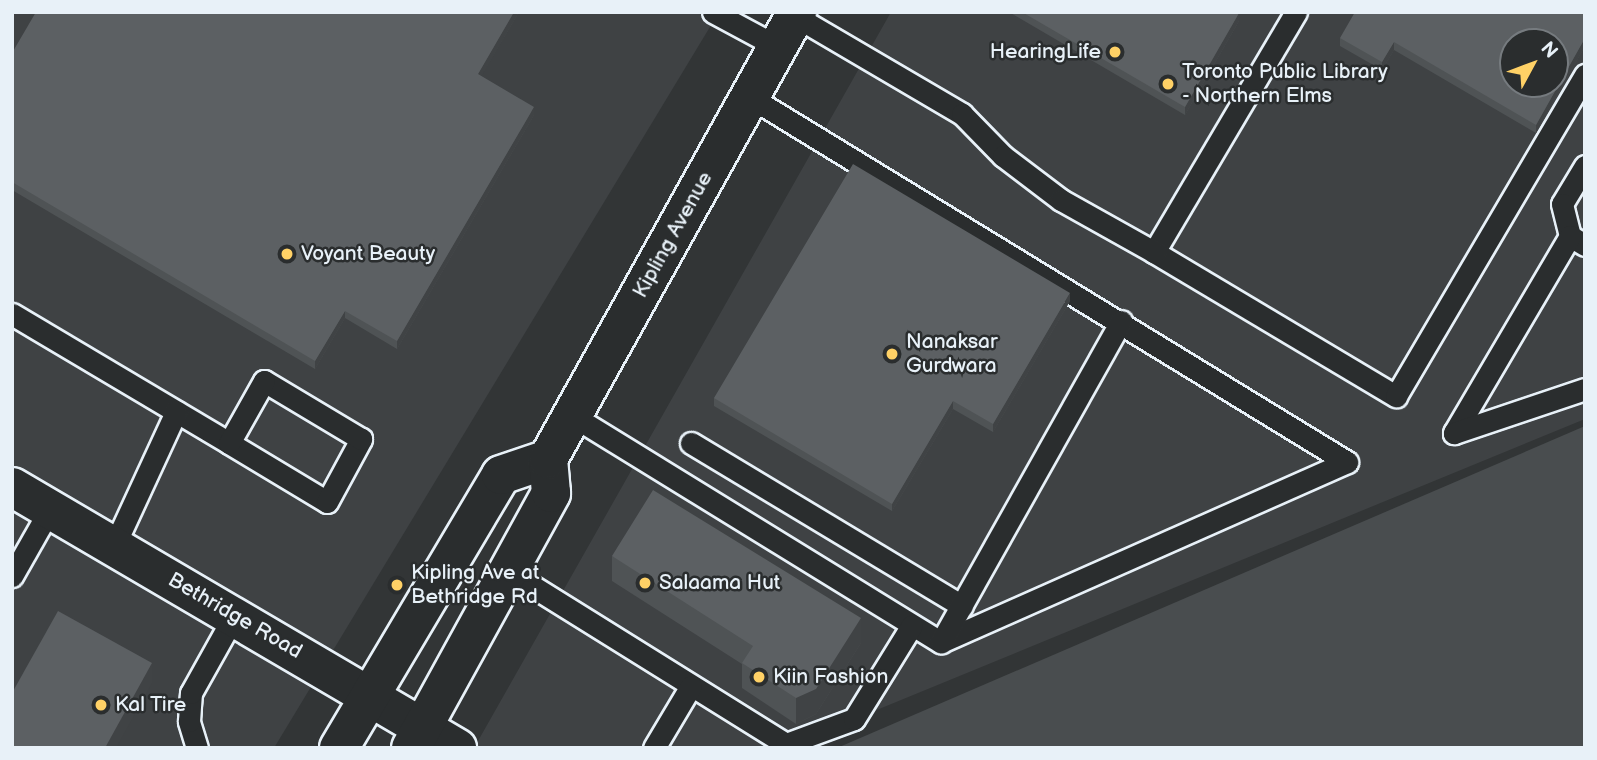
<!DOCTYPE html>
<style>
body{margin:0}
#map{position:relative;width:1597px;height:760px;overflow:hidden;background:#323536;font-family:"Balsamiq Sans",sans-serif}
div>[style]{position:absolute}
.built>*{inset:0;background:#3f4244}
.green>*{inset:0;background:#494d4f}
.roads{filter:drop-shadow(2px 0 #e8f1f8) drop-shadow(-2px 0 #e8f1f8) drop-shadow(0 2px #e8f1f8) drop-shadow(0 -2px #e8f1f8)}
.lane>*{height:21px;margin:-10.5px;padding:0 10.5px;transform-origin:10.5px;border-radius:10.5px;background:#2a2d2e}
.street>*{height:38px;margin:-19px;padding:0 19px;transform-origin:19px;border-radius:19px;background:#2a2d2e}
.secondary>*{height:38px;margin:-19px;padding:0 19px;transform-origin:19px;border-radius:19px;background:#2a2d2e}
.wall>*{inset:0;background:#4f5355}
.shaded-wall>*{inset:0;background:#404345}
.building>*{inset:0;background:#5c6063}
.dots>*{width:19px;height:19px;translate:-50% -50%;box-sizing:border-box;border:4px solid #2a2d2e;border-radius:50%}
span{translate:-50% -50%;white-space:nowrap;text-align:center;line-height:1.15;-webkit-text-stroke:5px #2a2d2e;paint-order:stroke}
.poi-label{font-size:21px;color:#e8f1f8}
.right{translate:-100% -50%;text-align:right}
.left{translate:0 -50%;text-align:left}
.street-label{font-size:21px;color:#e8f1f8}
.frame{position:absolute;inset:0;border:14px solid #e8f1f8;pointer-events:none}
.north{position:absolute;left:1499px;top:28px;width:70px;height:70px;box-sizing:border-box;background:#2a2d2e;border:2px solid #767b7f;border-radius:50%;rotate:49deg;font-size:19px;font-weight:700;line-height:28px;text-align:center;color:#e8f1f8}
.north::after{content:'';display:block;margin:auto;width:24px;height:32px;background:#ffd166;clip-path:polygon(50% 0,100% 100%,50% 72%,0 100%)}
</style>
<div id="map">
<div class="built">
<i style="clip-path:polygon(12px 12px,719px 12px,274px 748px,12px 748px)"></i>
<i style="clip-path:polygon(evenodd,891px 12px,1585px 12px,1585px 419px,784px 748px,474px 748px,891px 12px,1513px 42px,1555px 42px,1555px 84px,1513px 84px,1513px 42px)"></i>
</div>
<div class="green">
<i style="clip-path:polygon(1585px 426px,1585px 748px,837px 748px)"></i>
</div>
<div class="roads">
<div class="lane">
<i style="left:713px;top:12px;width:74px;rotate:28.3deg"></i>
<i style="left:1296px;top:12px;width:279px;rotate:120.6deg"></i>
<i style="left:1154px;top:252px;width:282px;rotate:30.8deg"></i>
<i style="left:1396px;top:396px;width:373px;rotate:-59.5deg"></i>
<i style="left:795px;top:16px;width:194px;rotate:30.4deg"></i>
<i style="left:962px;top:114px;width:59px;rotate:45.7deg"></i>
<i style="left:1003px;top:156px;width:73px;rotate:37.2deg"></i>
<i style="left:1061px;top:200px;width:107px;rotate:29.2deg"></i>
<i style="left:1585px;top:166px;width:44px;rotate:121.2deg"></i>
<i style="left:1562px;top:204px;width:33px;rotate:76deg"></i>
<i style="left:1570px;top:236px;width:17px;rotate:31deg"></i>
<i style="left:1570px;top:236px;width:229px;rotate:120.5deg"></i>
<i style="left:1454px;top:433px;width:138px;rotate:-18.6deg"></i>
<i style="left:12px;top:314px;width:252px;rotate:30.7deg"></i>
<i style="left:229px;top:443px;width:114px;rotate:31deg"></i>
<i style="left:327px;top:502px;width:72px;rotate:-61.6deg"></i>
<i style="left:361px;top:439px;width:113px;rotate:-149.1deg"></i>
<i style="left:264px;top:381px;width:71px;rotate:119.4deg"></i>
<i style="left:573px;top:416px;width:432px;rotate:31.6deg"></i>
<i style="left:941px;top:642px;width:444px;rotate:-23.9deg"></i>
<i style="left:1347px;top:462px;width:700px;rotate:-148.56deg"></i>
<i style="left:691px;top:443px;width:316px;rotate:31deg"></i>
<i style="left:114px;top:546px;width:148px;rotate:-65.2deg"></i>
<i style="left:508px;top:571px;width:327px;rotate:31.9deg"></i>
<i style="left:786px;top:744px;width:72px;rotate:-20.2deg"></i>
<i style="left:854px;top:719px;width:110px;rotate:-58.3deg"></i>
<i style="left:12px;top:576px;width:77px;rotate:-60.4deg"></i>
<i style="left:941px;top:642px;width:368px;rotate:-60.7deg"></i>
<i style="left:197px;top:748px;width:28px;rotate:-107deg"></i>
<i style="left:189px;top:721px;width:28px;rotate:-86deg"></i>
<i style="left:191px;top:693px;width:88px;rotate:-60.8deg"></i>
<i style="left:654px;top:748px;width:72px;rotate:-59.2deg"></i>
</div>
<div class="street">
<i style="left:12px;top:487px;width:516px;rotate:30.39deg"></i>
</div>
<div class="secondary">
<i style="left:339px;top:748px;width:317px;rotate:-59.3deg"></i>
<i style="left:501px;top:475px;width:50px;rotate:-18.8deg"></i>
<i style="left:411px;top:748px;width:291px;rotate:-61.2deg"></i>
<i style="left:551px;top:493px;width:34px;rotate:-95deg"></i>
<i style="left:548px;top:459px;width:512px;rotate:-60.88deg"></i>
</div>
</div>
<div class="wall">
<i style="clip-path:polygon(519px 12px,481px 76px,534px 115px,397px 349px,345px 318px,315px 369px,12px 190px,12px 53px)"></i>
<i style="clip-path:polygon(1009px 12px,1237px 12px,1239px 21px,1185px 115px)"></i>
<i style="clip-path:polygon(1585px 12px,1585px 46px,1536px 133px,1394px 50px,1382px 70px,1340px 46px,1340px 38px)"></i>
<i style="clip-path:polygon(1070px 301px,993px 432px,953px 409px,892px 511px,714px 406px,714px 398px)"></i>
<i style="clip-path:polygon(612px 556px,861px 643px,816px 714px,796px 724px,742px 688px,742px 664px,612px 581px)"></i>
</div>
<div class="shaded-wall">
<i style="clip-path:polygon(514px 12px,519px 12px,478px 82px,478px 74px)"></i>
<i style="clip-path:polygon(1239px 13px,1239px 21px,1185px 115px,1185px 107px)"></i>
<i style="clip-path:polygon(1585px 38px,1585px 46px,1536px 133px,1536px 125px)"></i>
<i style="clip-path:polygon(1394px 42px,1394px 50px,1382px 70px,1382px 62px)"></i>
<i style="clip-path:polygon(534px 107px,534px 115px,397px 349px,397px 341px)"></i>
<i style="clip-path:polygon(1070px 293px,1070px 301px,993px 432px,993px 424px)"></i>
<i style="clip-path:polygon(345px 311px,345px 318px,315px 369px,315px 361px)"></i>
<i style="clip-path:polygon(953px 401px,953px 409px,892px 511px,892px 504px)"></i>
<i style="clip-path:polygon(861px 618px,861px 643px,816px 714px,796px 724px,796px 698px)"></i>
<i style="clip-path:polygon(152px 663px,152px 683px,116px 748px,105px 748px)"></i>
</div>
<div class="building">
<i style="clip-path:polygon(36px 12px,514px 12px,478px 74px,534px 107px,397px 341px,345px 311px,315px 361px,12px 182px,12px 53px)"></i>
<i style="clip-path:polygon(1022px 12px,1237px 12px,1239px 13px,1185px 107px)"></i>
<i style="clip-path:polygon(evenodd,1355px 12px,1585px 12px,1585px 38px,1536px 125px,1394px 42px,1382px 62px,1340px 38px,1355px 12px,1513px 42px,1555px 42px,1555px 84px,1513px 84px,1513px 42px)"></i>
<i style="clip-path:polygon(853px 164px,1070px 293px,993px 424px,953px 401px,892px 504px,714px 398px)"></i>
<i style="clip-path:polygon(653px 490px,861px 618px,816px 689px,796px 698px,742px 663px,753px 646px,612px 556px)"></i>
<i style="clip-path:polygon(58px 611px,152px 663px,105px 748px,12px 748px,12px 693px)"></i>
</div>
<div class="dots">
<i style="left:1115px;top:52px;background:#ffd166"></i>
<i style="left:1168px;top:84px;background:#ffd166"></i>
<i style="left:287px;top:254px;background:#ffd166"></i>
<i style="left:892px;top:354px;background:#ffd166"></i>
<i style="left:645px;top:583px;background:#ffd166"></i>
<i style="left:397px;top:585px;background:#ffd166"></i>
<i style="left:759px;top:677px;background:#ffd166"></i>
<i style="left:101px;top:705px;background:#ffd166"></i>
</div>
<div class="poi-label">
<span class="right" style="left:1101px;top:52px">HearingLife</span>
<span class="left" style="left:1182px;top:84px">Toronto Public Library<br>- Northern Elms</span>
<span class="left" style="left:301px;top:254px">Voyant Beauty</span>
<span class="left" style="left:906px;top:354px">Nanaksar<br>Gurdwara</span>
<span class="left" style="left:411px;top:585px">Kipling Ave at<br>Bethridge Rd</span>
<span class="left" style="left:659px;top:583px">Salaama Hut</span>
<span class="left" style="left:773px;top:677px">Kiin Fashion</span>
<span class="left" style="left:115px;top:705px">Kal Tire</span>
</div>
<div class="street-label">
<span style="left:673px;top:235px;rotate:-61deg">Kipling Avenue</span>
<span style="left:235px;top:616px;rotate:30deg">Bethridge Road</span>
</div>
<div class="frame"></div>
<div class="north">N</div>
</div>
